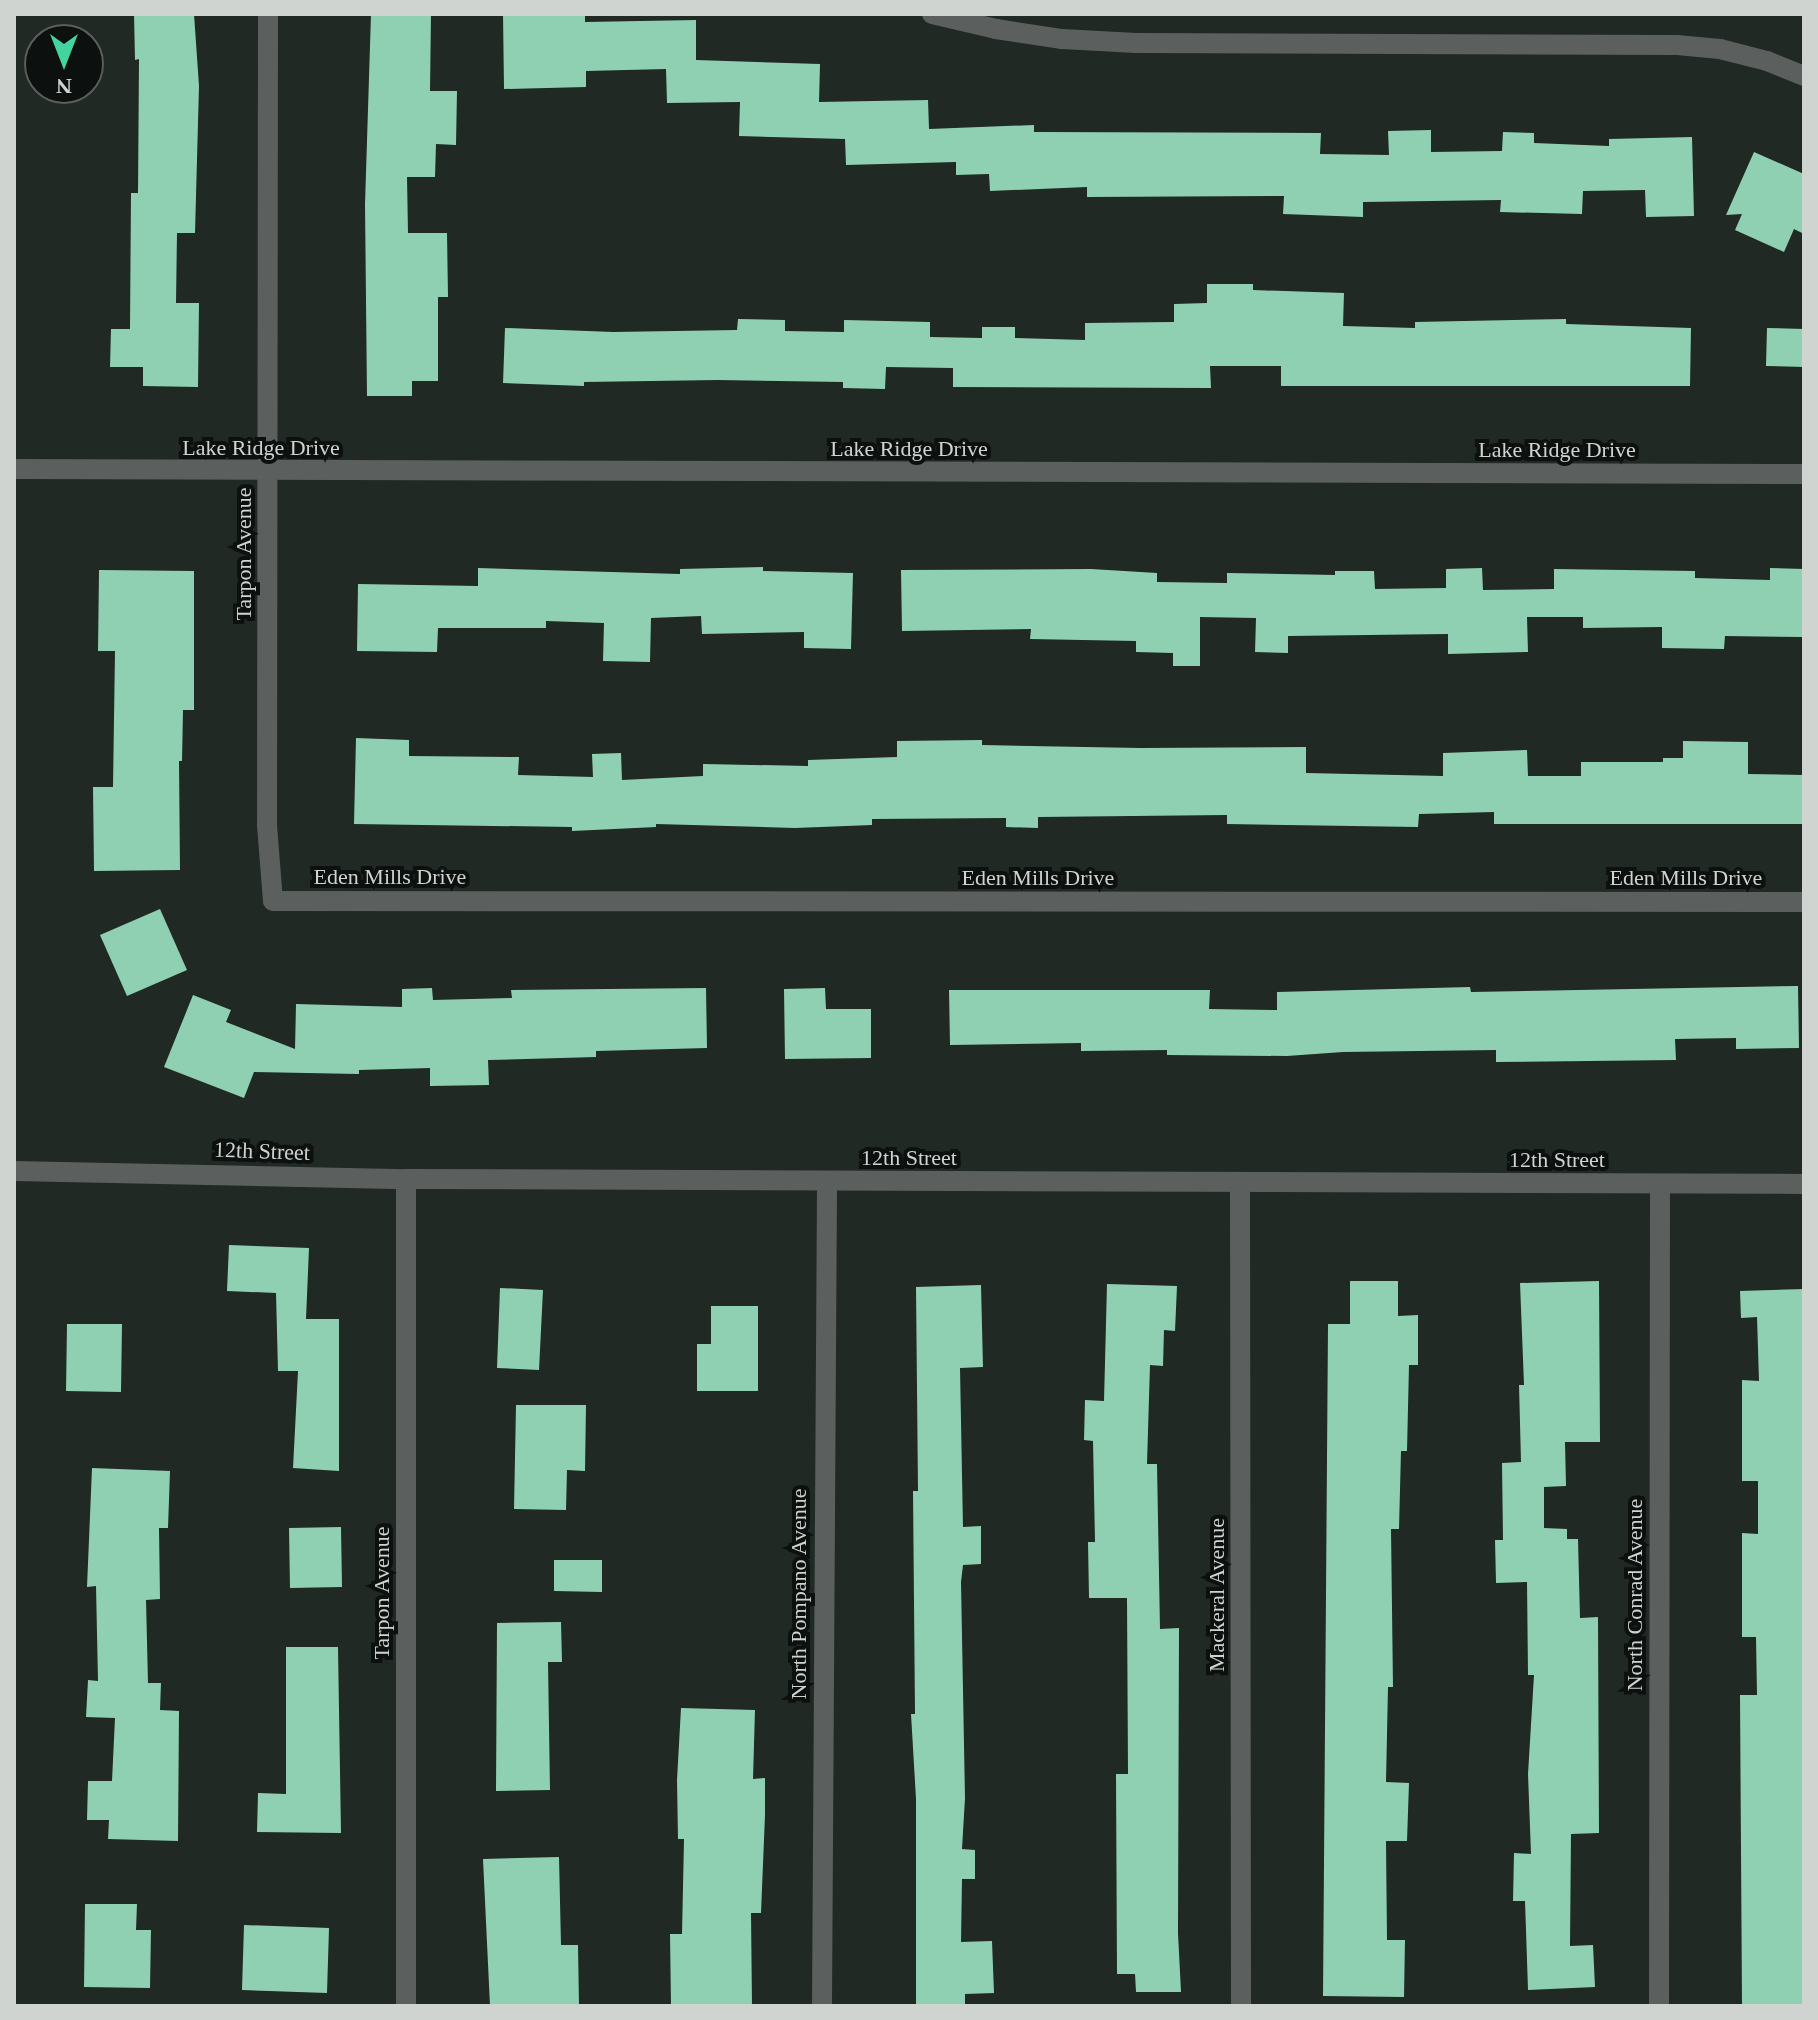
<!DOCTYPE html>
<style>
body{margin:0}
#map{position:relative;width:1818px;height:2020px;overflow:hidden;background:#202924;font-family:"Times New Roman",serif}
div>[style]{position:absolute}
.building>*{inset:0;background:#90d0b2}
.minor>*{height:20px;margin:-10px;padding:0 10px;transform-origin:10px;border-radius:10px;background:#5b5f5d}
.tertiary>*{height:20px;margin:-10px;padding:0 10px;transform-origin:10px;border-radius:10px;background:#5b5f5d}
span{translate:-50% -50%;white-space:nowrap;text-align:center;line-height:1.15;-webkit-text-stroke:8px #0c100e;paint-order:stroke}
.street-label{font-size:22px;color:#cfd4d1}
.frame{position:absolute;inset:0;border:16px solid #cfd4d1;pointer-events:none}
.north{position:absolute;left:24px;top:24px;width:80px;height:80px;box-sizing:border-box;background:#0c100e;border:2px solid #5a5e5c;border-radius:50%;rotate:180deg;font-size:22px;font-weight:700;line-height:32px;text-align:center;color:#cfd4d1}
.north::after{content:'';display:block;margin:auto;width:28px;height:36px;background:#45d49f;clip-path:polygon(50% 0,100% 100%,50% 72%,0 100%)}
</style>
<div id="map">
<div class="building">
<i style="clip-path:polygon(134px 14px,194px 14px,199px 86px,195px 233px,177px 233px,176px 303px,199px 303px,198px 387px,143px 386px,143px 367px,110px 367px,111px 329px,130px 329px,131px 193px,138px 193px,139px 59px,135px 60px)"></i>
<i style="clip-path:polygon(371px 14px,431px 14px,430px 91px,457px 91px,456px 145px,436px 144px,435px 177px,407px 177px,408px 233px,447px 233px,448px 297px,438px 297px,438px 381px,412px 381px,412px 396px,367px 396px,365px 204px)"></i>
<i style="clip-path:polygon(503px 14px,585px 14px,585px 22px,696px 20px,696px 60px,820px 64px,819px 102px,928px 100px,929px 129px,1034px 125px,1034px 132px,1321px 133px,1320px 154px,1389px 155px,1388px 131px,1431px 130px,1431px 152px,1502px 151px,1503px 132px,1534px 133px,1534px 143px,1609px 146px,1609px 139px,1692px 137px,1694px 216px,1646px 217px,1645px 190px,1583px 191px,1582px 214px,1500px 212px,1501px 200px,1363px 202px,1363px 217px,1283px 214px,1284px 196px,1087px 197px,1087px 187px,990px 191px,989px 174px,956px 175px,956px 162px,846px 165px,845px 139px,739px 136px,740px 102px,667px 103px,666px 69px,586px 71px,586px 87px,504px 89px)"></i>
<i style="clip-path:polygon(1754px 152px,1804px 174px,1804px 234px,1794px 229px,1784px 252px,1735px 230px,1742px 214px,1726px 215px)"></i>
<i style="clip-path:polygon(1207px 284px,1253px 284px,1253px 290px,1344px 293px,1343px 326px,1415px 328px,1415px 322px,1566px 319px,1566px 324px,1691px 328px,1690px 386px,1281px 386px,1281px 366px,1210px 366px,1211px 388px,953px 387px,953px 368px,886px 367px,885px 389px,843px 388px,843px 382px,718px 380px,584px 382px,584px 386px,503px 383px,505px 328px,613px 332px,737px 330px,738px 319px,785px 320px,785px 331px,844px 332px,844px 320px,930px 322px,930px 337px,982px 338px,982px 327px,1015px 327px,1015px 338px,1085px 340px,1085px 323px,1174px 322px,1174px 304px,1207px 303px)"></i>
<i style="clip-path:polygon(1767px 328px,1804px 329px,1804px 367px,1766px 366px)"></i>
<i style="clip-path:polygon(763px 567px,763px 571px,853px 573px,851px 649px,804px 648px,804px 632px,702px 634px,701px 616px,651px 618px,650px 662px,603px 661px,604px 623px,546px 621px,546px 628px,438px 628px,437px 652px,357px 651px,358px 584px,478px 586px,478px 568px,680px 574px,680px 569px)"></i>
<i style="clip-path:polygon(1482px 568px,1483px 590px,1554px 589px,1554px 569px,1695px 571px,1695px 578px,1770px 580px,1770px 568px,1804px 569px,1804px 637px,1725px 636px,1724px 649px,1662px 648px,1662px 627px,1583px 628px,1583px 617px,1527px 617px,1528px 652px,1448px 654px,1448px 634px,1288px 636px,1288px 653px,1255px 652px,1256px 618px,1200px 617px,1200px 666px,1173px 666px,1173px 653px,1136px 652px,1136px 641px,1030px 639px,1031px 629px,902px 631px,901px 570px,1091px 569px,1157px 573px,1157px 582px,1227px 583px,1227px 573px,1335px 575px,1335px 571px,1374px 571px,1375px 589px,1446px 588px,1446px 569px)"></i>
<i style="clip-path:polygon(99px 570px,194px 571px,194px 710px,183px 710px,182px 761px,179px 761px,180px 870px,94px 871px,93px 787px,113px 787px,115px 651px,98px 651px)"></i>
<i style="clip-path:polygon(356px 738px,409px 740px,409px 756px,519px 757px,518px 775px,593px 777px,592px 754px,621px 753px,622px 780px,703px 776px,703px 764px,808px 766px,808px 760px,897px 757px,897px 741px,982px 740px,982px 745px,1140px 748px,1306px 747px,1306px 773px,1443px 776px,1443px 753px,1527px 750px,1528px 776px,1581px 776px,1581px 762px,1663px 762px,1663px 758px,1683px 758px,1683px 741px,1748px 742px,1748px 774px,1804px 775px,1804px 824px,1494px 824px,1494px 812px,1419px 814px,1418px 827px,1227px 824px,1227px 815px,1038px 817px,1038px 828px,1006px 827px,1006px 818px,872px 819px,872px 825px,795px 828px,656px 824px,656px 827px,572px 831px,572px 827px,354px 824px)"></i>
<i style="clip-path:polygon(160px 909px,187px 970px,127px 996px,100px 935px)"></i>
<i style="clip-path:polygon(1798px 986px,1799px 1048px,1736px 1049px,1736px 1038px,1675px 1039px,1676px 1060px,1496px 1062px,1496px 1050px,1343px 1052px,1287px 1056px,1167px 1055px,1167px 1050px,1081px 1051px,1081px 1043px,950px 1045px,949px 990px,1210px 990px,1209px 1009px,1277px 1010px,1277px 992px,1470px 987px,1471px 992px)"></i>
<i style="clip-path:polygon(432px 988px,433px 1000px,512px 998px,511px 990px,706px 988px,707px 1048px,596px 1051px,596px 1057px,488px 1060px,489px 1085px,430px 1086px,430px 1068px,359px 1070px,359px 1074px,254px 1072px,244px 1098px,164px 1067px,193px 995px,231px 1010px,226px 1022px,295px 1049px,296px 1004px,402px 1007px,402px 989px)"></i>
<i style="clip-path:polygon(825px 988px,826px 1009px,871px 1009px,871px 1058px,785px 1059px,784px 989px)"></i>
<i style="clip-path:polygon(229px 1245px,309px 1248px,306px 1319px,339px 1319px,339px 1471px,293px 1468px,298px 1371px,278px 1371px,276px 1293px,227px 1291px)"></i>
<i style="clip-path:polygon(1350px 1281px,1398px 1281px,1398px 1316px,1418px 1315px,1418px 1365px,1409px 1365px,1407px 1451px,1401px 1451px,1399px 1529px,1391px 1529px,1393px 1687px,1388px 1687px,1386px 1782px,1409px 1783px,1407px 1841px,1386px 1841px,1387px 1940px,1405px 1940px,1404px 1997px,1323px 1996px,1328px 1324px,1350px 1324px)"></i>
<i style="clip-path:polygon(1599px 1281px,1600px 1442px,1565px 1442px,1566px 1486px,1544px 1487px,1544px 1528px,1567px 1529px,1567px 1539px,1578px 1539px,1580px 1618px,1598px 1617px,1599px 1833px,1571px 1834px,1570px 1946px,1593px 1945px,1595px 1987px,1528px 1990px,1525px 1901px,1513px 1901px,1514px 1853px,1531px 1854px,1528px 1774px,1534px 1675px,1528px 1675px,1527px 1582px,1496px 1583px,1495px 1540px,1503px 1540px,1502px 1463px,1521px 1462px,1519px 1385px,1524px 1385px,1520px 1283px)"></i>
<i style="clip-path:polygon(1107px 1284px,1177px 1286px,1175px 1331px,1164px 1330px,1163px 1366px,1150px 1365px,1147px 1464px,1157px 1464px,1160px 1629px,1179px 1628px,1178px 1933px,1181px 1992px,1136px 1992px,1135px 1974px,1117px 1974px,1116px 1774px,1128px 1774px,1127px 1598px,1089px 1598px,1088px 1542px,1095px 1542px,1093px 1441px,1084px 1440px,1085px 1400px,1104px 1401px)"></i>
<i style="clip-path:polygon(981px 1285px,983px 1367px,960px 1368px,963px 1527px,981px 1526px,981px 1564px,963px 1565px,961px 1582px,965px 1798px,962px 1849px,975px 1850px,975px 1879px,962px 1879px,961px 1942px,992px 1941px,994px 1993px,965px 1994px,965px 2006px,916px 2006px,916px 1799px,911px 1714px,915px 1714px,913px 1491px,918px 1491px,916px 1287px)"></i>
<i style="clip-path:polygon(500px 1288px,543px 1290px,539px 1370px,497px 1368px)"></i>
<i style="clip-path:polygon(1804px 1289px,1803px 2006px,1742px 2006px,1740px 1695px,1757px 1695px,1756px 1637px,1742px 1637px,1742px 1533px,1758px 1534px,1758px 1481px,1742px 1481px,1742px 1380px,1759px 1381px,1757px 1317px,1741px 1318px,1740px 1291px)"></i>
<i style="clip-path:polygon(711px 1306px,758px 1306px,758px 1391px,697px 1391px,697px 1344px,711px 1344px)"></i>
<i style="clip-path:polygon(67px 1324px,122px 1324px,121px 1392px,66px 1391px)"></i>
<i style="clip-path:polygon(516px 1405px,586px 1405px,585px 1471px,567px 1470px,566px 1510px,514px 1509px)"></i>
<i style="clip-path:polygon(92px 1468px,170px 1471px,168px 1528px,159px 1528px,160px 1599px,146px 1600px,148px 1683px,161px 1683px,160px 1710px,179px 1711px,178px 1841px,108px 1839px,109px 1820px,87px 1820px,88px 1781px,112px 1781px,115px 1718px,86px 1717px,88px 1680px,98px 1681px,96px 1586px,87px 1587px)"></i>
<i style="clip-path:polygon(341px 1527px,342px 1587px,290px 1588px,289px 1528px)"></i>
<i style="clip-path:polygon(554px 1560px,602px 1560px,602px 1592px,554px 1591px)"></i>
<i style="clip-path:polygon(561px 1622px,562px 1662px,548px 1662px,550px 1790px,496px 1791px,497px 1623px)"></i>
<i style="clip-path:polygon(286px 1647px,338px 1647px,341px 1833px,257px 1832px,258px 1793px,286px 1794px)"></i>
<i style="clip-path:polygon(681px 1708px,755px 1710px,753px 1779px,765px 1778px,765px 1815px,761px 1913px,751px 1913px,752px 2006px,671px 2006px,670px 1934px,682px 1934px,684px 1839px,678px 1839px,677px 1780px)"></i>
<i style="clip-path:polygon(559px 1857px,561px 1945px,578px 1945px,579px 2006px,490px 2006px,483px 1859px)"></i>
<i style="clip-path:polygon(85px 1904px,137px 1904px,136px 1930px,151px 1930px,150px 1988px,84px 1987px)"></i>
<i style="clip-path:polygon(244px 1925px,329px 1928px,327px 1993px,242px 1990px)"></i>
</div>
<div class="minor">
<i style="left:268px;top:14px;width:811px;rotate:90.07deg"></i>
<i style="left:267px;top:825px;width:76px;rotate:85.5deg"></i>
<i style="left:273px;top:901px;width:1531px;rotate:0.04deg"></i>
<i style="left:932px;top:14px;width:66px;rotate:13.2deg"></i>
<i style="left:996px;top:29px;width:67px;rotate:8.6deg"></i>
<i style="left:1062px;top:39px;width:74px;rotate:3.1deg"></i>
<i style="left:1136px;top:43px;width:541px;rotate:0.21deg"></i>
<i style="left:1677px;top:45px;width:43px;rotate:5.3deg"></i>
<i style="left:1720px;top:49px;width:49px;rotate:14.3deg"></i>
<i style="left:1767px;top:61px;width:40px;rotate:22deg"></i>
<i style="left:14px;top:469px;width:1790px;rotate:0.16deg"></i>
<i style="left:406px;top:1179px;width:827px;rotate:90deg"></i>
<i style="left:1240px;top:1184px;width:822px;rotate:89.93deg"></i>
<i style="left:822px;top:2006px;width:824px;rotate:-89.65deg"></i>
<i style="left:1659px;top:2006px;width:822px;rotate:-89.93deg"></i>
</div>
<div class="tertiary">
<i style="left:14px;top:1171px;width:392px;rotate:1.2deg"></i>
<i style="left:406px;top:1179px;width:1398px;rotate:0.2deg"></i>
</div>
<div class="street-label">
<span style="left:261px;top:448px">Lake Ridge Drive</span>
<span style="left:909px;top:449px">Lake Ridge Drive</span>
<span style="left:1557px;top:450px">Lake Ridge Drive</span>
<span style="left:244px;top:554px;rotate:-90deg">Tarpon Avenue</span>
<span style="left:390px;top:877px">Eden Mills Drive</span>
<span style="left:1038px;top:878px">Eden Mills Drive</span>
<span style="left:1686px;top:878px">Eden Mills Drive</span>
<span style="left:262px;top:1151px;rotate:2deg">12th Street</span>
<span style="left:909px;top:1158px">12th Street</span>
<span style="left:1557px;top:1160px">12th Street</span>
<span style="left:382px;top:1593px;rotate:-90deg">Tarpon Avenue</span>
<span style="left:799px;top:1594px;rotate:-90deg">North Pompano Avenue</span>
<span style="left:1217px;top:1595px;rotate:-90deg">Mackeral Avenue</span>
<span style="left:1635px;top:1595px;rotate:-90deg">North Conrad Avenue</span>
</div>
<div class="frame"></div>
<div class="north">N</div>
</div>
